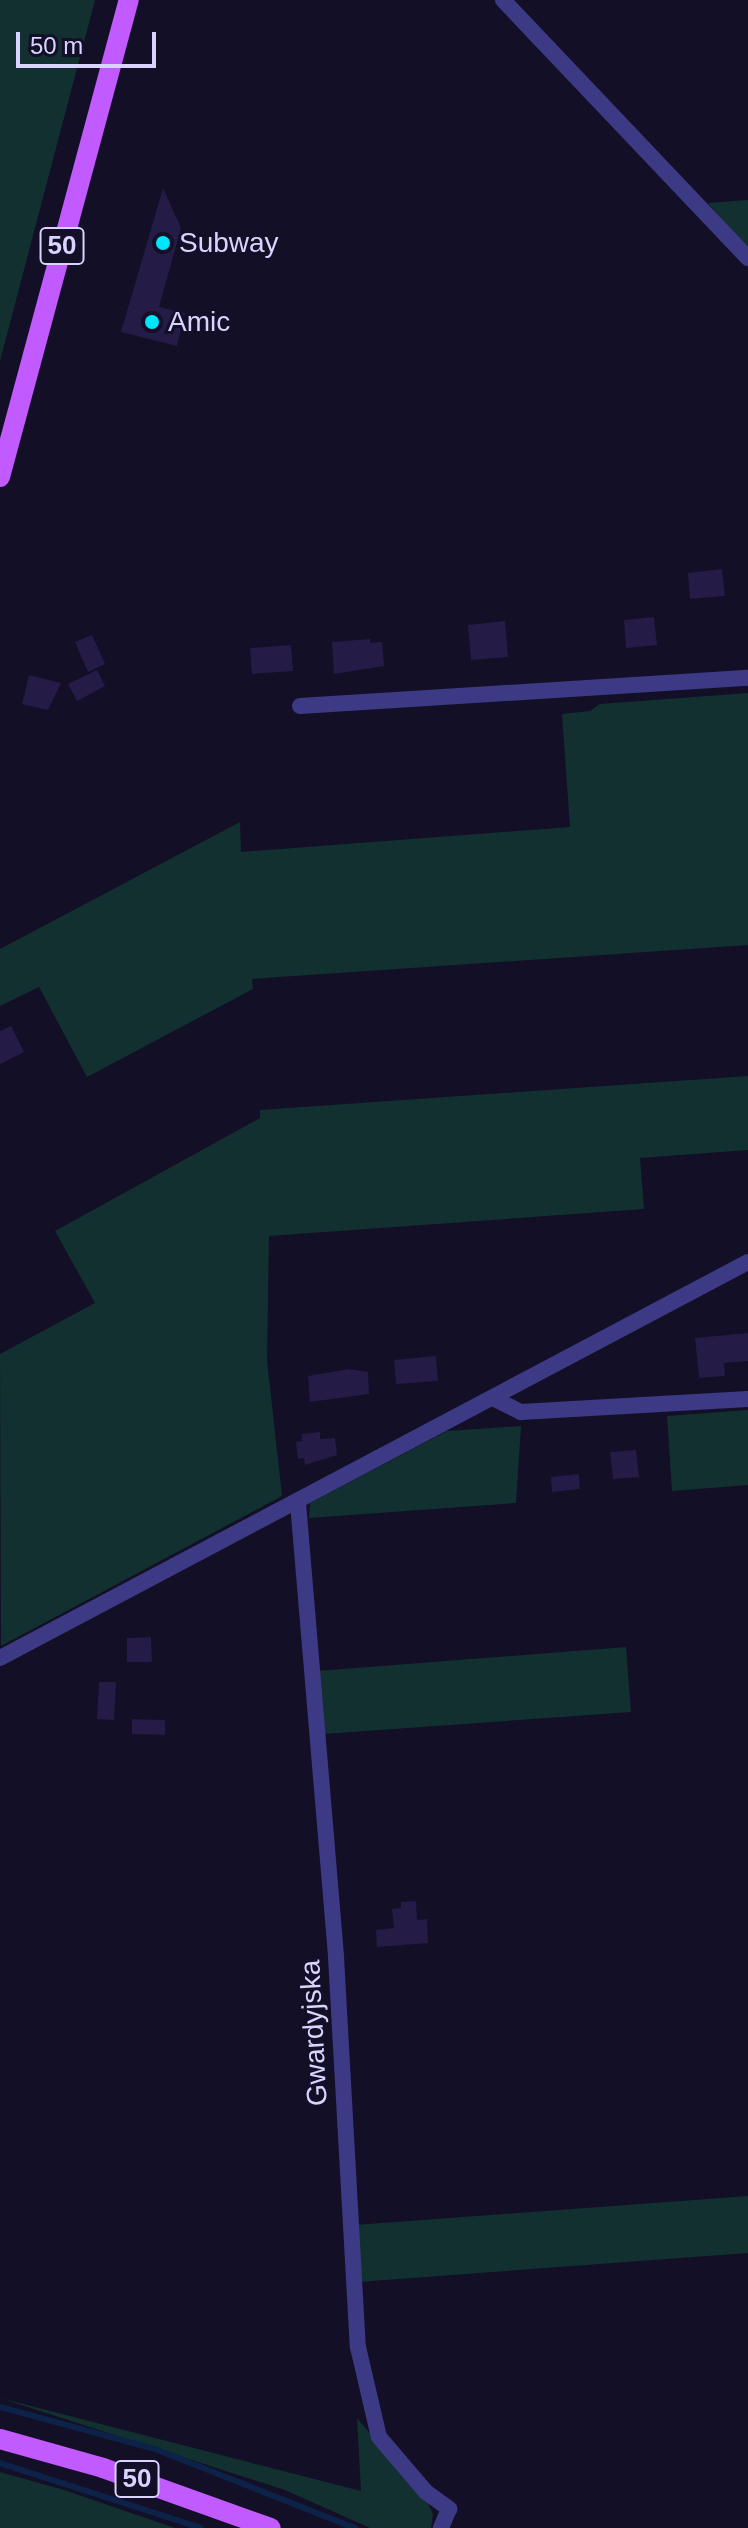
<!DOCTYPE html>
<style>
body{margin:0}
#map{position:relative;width:748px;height:2528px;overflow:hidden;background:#130f26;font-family:Arial,sans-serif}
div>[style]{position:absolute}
.green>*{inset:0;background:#12302f}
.stream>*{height:6px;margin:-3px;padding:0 3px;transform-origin:3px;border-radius:3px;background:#0c2248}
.building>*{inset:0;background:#241b47}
.street>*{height:16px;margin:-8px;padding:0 8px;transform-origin:8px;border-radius:8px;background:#3d3a85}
.primary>*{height:20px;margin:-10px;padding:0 10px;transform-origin:10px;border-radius:10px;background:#c25bff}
.dots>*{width:22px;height:22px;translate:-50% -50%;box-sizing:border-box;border:4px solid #130f26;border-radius:50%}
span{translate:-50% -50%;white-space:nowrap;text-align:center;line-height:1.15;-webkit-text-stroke:6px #130f26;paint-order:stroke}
.shield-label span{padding:2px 6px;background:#130f26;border:2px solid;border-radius:6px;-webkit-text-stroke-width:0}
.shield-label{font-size:26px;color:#d9d4ff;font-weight:700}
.poi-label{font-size:28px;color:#d9d4ff}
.left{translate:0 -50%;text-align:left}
.street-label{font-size:28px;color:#d9d4ff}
.scale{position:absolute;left:16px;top:32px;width:140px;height:36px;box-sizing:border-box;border:4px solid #d9d4ff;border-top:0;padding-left:10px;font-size:24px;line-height:28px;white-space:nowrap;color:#d9d4ff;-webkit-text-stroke:6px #130f26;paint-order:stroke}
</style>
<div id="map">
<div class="green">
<i style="clip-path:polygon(0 0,95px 0,0 361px)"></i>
<i style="clip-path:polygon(748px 200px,748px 251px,708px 203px)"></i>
<i style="clip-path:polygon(748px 693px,748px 945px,252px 979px,253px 989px,87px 1077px,39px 987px,0 1006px,0 949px,240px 822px,241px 852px,570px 827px,562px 714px,590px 711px,600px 704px)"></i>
<i style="clip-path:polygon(748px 1076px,748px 1150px,640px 1158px,644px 1209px,269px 1236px,267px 1360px,282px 1496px,1px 1646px,0 1354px,95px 1303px,55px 1231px,260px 1118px,260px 1110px)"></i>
<i style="clip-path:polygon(748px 1410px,748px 1485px,672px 1491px,667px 1416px)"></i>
<i style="clip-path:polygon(521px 1426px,516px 1503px,309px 1518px,310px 1503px,447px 1431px)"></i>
<i style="clip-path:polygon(626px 1647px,631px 1712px,323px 1734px,317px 1671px)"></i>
<i style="clip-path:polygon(748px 2196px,748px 2253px,358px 2282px,355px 2225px)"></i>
<i style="clip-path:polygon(0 2398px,361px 2491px,357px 2418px,426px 2499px,433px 2514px,431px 2528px,370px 2528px,285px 2490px)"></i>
<i style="clip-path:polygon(0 2472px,64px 2490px,175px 2528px,0 2528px)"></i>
</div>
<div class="stream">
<i style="left:0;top:2407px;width:161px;rotate:15.2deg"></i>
<i style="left:155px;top:2449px;width:215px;rotate:21.6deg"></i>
<i style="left:0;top:2463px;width:211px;rotate:17.9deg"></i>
</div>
<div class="building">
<i style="clip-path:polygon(163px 188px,181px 228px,159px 307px,185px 313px,177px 346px,121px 332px)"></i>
<i style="clip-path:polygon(722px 569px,725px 596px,690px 599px,688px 573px)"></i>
<i style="clip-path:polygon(654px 617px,657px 645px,626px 648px,624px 620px)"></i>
<i style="clip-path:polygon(505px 621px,508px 657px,471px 660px,468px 625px)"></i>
<i style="clip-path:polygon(92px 635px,105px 664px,88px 672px,75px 642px)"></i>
<i style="clip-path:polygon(370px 639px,370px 643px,382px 642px,384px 666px,334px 674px,332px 642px)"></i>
<i style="clip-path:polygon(291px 645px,293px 671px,252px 674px,250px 648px)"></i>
<i style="clip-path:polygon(97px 670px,105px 686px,77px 701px,68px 684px)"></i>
<i style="clip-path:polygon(29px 675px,61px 683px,48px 710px,22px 704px)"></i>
<i style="clip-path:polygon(11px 1026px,24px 1052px,0 1064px,0 1031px)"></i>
<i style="clip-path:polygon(748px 1333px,748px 1361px,724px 1363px,725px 1376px,699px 1378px,695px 1338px)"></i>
<i style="clip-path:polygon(436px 1356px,438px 1381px,396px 1384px,394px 1360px)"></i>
<i style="clip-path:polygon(349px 1369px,368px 1372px,369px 1394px,310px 1402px,308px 1376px)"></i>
<i style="clip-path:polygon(320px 1432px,320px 1439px,335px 1438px,337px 1455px,305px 1465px,304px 1458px,298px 1459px,296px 1442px,302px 1441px,302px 1434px)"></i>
<i style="clip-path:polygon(636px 1450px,639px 1477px,613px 1479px,610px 1452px)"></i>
<i style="clip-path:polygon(579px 1474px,580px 1489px,552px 1492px,551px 1477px)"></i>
<i style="clip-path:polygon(151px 1637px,152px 1662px,127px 1662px,127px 1638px)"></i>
<i style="clip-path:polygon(99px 1682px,116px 1682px,114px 1720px,97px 1719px)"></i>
<i style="clip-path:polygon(132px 1719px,165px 1720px,165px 1735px,132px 1734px)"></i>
<i style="clip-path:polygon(416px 1901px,417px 1920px,427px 1919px,428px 1943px,377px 1947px,376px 1930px,394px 1928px,392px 1909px,401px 1908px,401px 1902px)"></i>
</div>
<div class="street">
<i style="left:503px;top:0;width:356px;rotate:46.5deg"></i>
<i style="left:300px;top:706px;width:449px;rotate:-3.6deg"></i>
<i style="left:495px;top:1399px;width:29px;rotate:27deg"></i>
<i style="left:521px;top:1412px;width:227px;rotate:-3.3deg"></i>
<i style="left:298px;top:1503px;width:456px;rotate:85.2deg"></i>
<i style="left:336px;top:1957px;width:391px;rotate:86.8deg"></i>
<i style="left:358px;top:2347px;width:92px;rotate:76.9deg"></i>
<i style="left:379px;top:2437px;width:72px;rotate:49.5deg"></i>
<i style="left:426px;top:2492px;width:29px;rotate:36deg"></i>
<i style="left:449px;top:2509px;width:21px;rotate:113deg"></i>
<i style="left:0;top:1658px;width:846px;rotate:-27.9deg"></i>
</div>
<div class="primary">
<i style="left:0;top:477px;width:494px;rotate:-74.9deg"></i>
<i style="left:0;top:2439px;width:107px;rotate:15.7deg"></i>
<i style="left:103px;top:2468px;width:178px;rotate:19.7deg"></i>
</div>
<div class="dots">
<i style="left:163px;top:243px;background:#00e5ff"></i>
<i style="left:152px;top:322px;background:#00e5ff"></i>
</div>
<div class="shield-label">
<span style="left:62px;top:246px">50</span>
<span style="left:137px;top:2479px">50</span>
</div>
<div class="poi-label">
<span class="left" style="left:179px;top:243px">Subway</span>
<span class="left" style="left:168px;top:322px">Amic</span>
</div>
<div class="street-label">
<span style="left:314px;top:2033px;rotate:-93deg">Gwardyjska</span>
</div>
<div class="scale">50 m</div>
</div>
